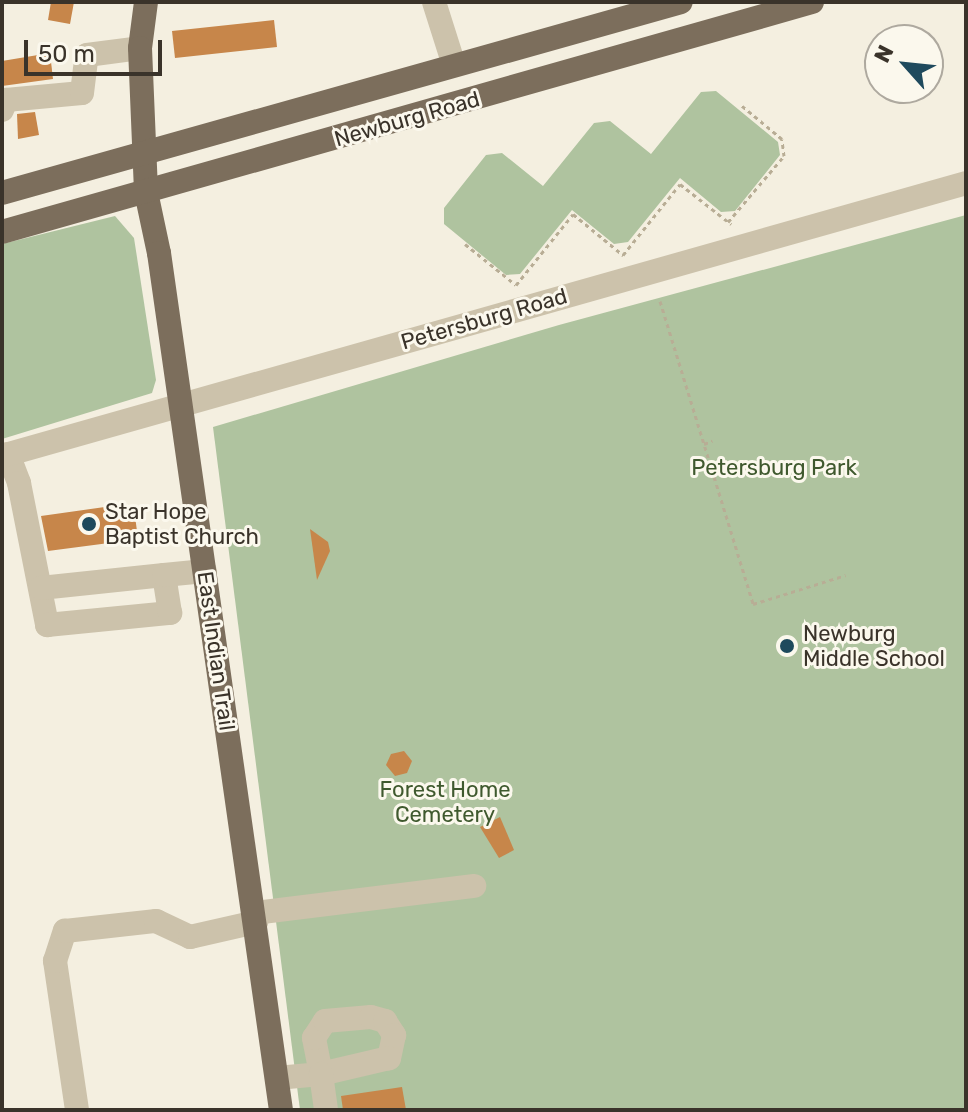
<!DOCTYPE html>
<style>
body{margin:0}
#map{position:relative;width:968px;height:1112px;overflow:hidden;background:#f4efe0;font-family:Rubik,sans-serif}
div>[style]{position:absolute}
.green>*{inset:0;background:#afc39f}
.building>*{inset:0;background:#c7864a}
.path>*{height:3px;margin-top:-1.5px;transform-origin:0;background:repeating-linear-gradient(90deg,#b8ad95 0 4px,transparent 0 8px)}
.minor>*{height:24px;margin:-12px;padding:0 12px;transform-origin:12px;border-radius:12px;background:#ccc2ab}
.major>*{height:24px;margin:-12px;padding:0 12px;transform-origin:12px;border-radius:12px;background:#7c6e5c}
.dots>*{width:22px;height:22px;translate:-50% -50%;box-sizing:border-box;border:4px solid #fbf8ed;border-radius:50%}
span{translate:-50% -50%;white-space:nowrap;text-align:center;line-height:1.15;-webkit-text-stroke:6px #fbf8ed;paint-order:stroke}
.street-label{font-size:22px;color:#3a332a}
.park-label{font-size:22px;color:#3f592e}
.poi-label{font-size:22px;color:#3a332a}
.left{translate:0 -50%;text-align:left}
.frame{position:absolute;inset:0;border:4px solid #3a332a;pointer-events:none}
.north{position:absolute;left:864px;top:24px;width:80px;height:80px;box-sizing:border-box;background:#fbf8ed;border:2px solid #aea99f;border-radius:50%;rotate:297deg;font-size:22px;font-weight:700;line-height:32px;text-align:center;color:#3a332a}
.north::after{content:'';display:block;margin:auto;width:28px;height:36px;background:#1f4a5d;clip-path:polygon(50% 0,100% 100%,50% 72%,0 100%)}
.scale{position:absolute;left:24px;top:40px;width:138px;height:36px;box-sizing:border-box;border:4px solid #3a332a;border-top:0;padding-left:10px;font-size:24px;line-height:28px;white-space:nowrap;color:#3a332a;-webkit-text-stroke:6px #fbf8ed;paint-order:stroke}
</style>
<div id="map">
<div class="green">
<i style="clip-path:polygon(716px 91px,778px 142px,780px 155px,735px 211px,721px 212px,680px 178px,628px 242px,614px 244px,572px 210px,520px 274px,506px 275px,444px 224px,444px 208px,486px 155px,502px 153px,543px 186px,594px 123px,610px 121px,651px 154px,701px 92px)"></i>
<i style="clip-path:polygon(966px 215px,966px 1110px,300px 1110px,213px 427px,559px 325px)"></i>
<i style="clip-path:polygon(115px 216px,134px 238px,156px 380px,152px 393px,2px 439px,2px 244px)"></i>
</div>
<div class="building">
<i style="clip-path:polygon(51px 2px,74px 2px,70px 24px,48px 20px)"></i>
<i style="clip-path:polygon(274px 20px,277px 47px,175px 58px,172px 31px)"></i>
<i style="clip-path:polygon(50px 53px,53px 79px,2px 86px,2px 61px)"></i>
<i style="clip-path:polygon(35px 112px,39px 135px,18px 139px,17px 114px)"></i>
<i style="clip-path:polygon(126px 504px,127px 510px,134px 509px,137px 531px,131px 532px,132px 540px,48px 551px,41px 516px)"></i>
<i style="clip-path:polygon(310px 529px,328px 542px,330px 551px,317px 580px)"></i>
<i style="clip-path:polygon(404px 751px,412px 761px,407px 773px,395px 776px,386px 765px,391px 754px)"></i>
<i style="clip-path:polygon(500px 817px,514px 850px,499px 858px,480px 827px)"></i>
<i style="clip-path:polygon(402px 1087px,406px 1110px,343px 1110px,341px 1096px)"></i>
</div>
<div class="path">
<i style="left:728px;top:222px;width:87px;rotate:-49.7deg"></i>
<i style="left:784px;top:156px;width:17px;rotate:-97deg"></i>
<i style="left:782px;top:139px;width:53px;rotate:-140.3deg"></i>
<i style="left:465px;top:244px;width:65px;rotate:38.8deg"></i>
<i style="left:516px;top:285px;width:91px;rotate:-51.2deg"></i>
<i style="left:573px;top:214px;width:65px;rotate:39.4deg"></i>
<i style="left:623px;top:255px;width:91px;rotate:-51.2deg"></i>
<i style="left:680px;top:184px;width:65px;rotate:38.1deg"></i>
<i style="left:660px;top:301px;width:317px;rotate:72.9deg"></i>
<i style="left:753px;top:604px;width:97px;rotate:-17.3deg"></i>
<i style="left:704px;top:444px;width:9px;rotate:-21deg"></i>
</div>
<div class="minor">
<i style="left:434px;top:2px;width:63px;rotate:72.4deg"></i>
<i style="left:2px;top:110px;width:11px;rotate:-68deg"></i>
<i style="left:6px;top:100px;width:76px;rotate:-5.3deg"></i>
<i style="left:82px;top:93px;width:38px;rotate:-83deg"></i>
<i style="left:87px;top:55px;width:53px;rotate:-7.5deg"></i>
<i style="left:8px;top:454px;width:31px;rotate:69deg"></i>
<i style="left:19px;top:483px;width:145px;rotate:78.8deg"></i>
<i style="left:47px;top:625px;width:124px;rotate:-5.6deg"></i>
<i style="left:170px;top:613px;width:38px;rotate:-99deg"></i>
<i style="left:164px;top:575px;width:124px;rotate:174deg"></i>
<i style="left:2px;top:456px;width:1002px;rotate:-15.81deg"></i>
<i style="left:164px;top:575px;width:41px;rotate:-5.6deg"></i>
<i style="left:254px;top:913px;width:222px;rotate:-7deg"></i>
<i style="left:277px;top:1078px;width:44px;rotate:-5.2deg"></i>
<i style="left:321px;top:1074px;width:37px;rotate:-101deg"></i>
<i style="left:314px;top:1038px;width:20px;rotate:-57deg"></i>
<i style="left:325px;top:1021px;width:46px;rotate:-5deg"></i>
<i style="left:371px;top:1017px;width:15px;rotate:16deg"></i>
<i style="left:385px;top:1021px;width:17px;rotate:57deg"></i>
<i style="left:394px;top:1035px;width:24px;rotate:102deg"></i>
<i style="left:389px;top:1058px;width:70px;rotate:166.8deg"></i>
<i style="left:321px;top:1074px;width:36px;rotate:82deg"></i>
<i style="left:77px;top:1110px;width:151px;rotate:-98.4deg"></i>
<i style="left:55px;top:961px;width:32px;rotate:-72deg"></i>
<i style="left:65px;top:931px;width:92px;rotate:-6.3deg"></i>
<i style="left:156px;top:921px;width:38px;rotate:25deg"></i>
<i style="left:190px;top:937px;width:68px;rotate:-12.8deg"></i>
</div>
<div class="major">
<i style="left:146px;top:2px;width:46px;rotate:97.4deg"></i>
<i style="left:140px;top:48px;width:144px;rotate:87.6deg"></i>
<i style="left:146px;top:192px;width:62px;rotate:78deg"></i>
<i style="left:159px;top:253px;width:866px;rotate:81.9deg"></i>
<i style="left:2px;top:193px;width:705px;rotate:-15.71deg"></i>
<i style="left:2px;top:232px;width:842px;rotate:-15.85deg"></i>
</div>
<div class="dots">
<i style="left:89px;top:524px;background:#1f4a5d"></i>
<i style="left:787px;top:646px;background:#1f4a5d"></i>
</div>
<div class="street-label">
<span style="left:407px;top:119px;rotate:-16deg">Newburg Road</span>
<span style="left:484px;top:319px;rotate:-16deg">Petersburg Road</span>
<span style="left:216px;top:651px;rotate:82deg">East Indian Trail</span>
</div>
<div class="park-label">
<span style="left:774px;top:468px">Petersburg Park</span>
<span style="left:445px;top:802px">Forest Home<br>Cemetery</span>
</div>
<div class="poi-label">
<span class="left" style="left:105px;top:524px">Star Hope<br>Baptist Church</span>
<span class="left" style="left:803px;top:646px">Newburg<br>Middle School</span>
</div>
<div class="frame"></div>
<div class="north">N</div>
<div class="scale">50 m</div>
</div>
